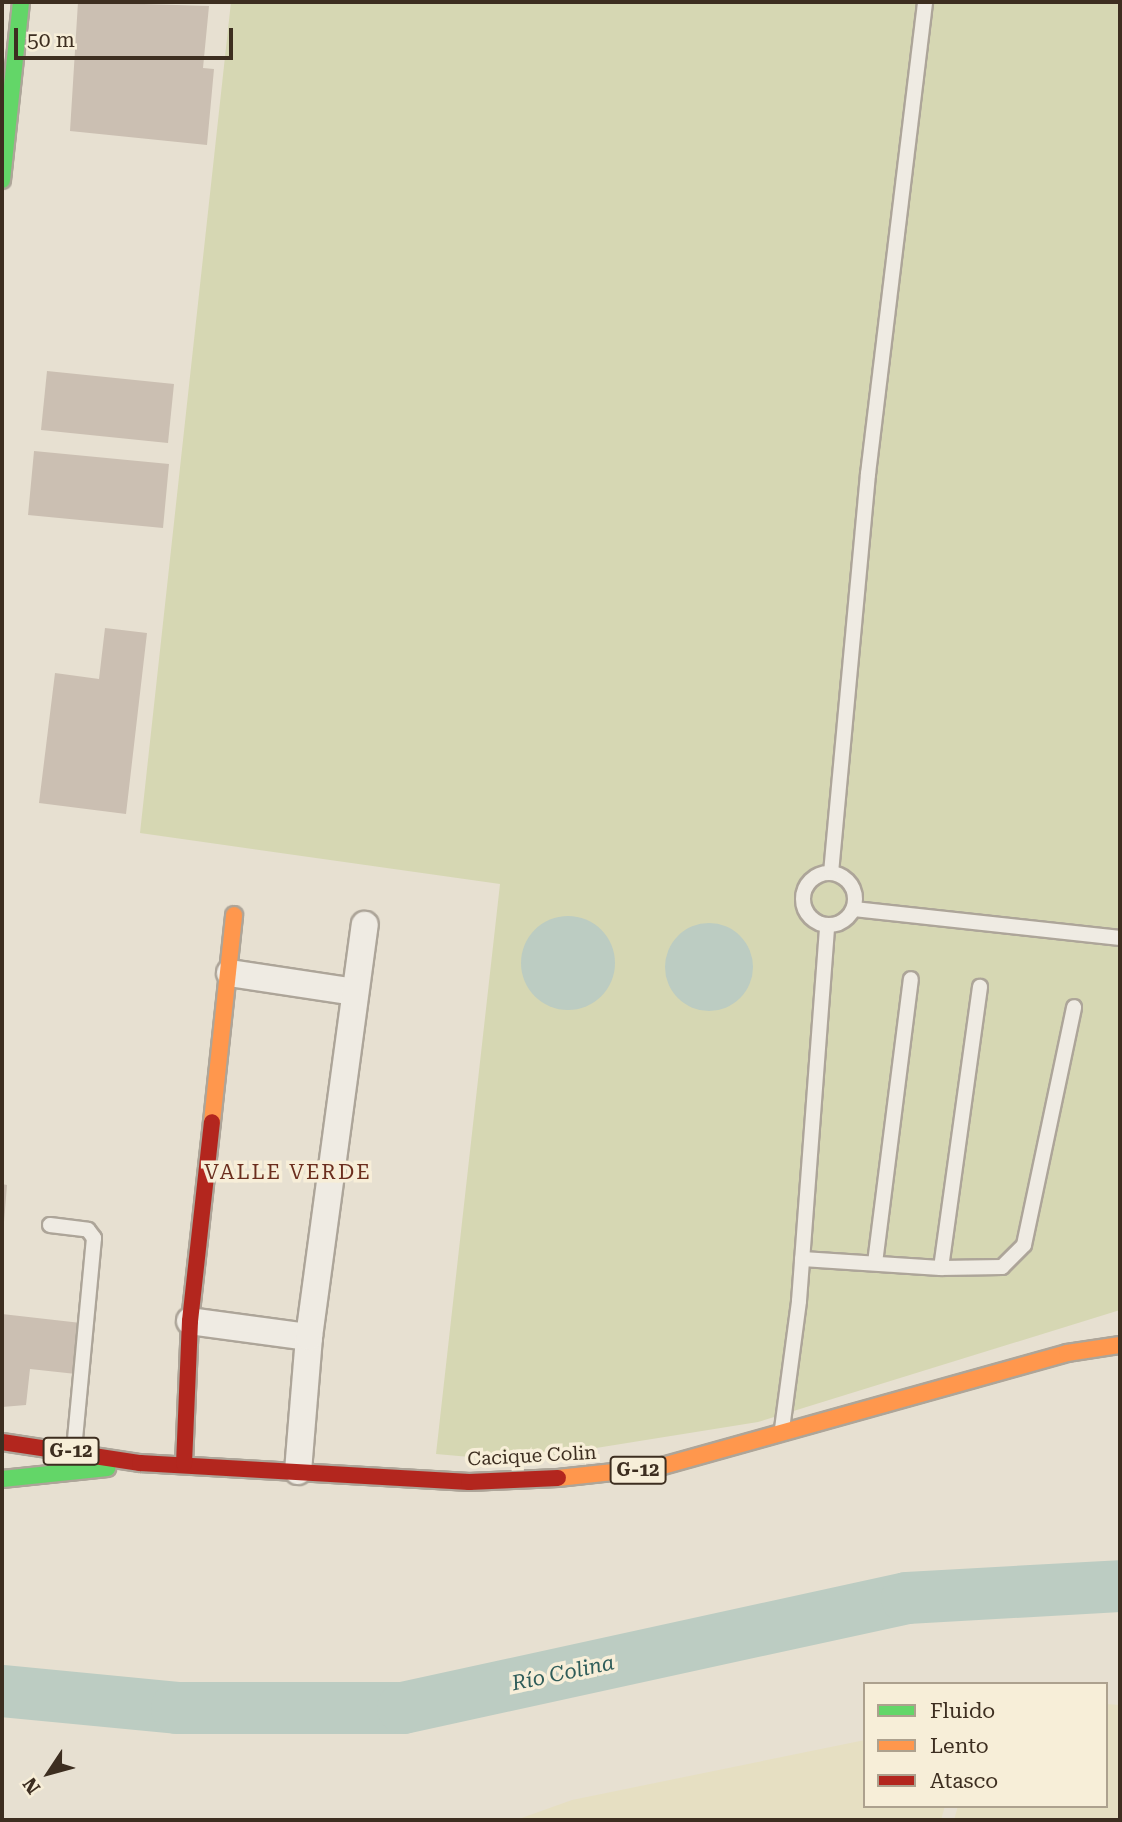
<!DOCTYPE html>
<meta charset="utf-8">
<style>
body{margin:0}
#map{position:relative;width:1122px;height:1822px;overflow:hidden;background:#e7e0d1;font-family:"Roboto Serif",serif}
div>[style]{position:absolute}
.farmland>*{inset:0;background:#e6dfc2}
.green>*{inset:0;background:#d6d7b3}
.water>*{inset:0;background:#bcccc2}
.round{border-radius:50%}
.river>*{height:52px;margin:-26px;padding:0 26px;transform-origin:26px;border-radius:26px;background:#bcccc2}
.building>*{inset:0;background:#cbbfb2}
.roads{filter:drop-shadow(2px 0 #ada599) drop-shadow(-2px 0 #ada599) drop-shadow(0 2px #ada599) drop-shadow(0 -2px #ada599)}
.lane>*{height:14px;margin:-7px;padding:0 7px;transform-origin:7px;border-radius:7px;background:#efebe3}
.lane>.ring{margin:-7px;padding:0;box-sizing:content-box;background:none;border:14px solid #efebe3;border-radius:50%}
.street>*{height:26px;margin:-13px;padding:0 13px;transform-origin:13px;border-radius:13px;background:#efebe3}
.fast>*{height:16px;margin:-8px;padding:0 8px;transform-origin:8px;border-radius:8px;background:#63d668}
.slow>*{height:16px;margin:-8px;padding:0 8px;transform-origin:8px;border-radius:8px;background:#ff974d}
.jam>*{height:16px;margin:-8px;padding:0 8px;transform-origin:8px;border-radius:8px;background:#b3261e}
span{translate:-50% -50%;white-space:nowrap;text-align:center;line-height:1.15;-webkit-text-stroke:7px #f7eed8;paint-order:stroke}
.shield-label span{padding:2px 5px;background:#f7eed8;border:2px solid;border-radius:5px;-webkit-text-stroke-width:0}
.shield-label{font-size:18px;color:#3d2e20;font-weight:700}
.street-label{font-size:19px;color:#3d2e20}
.neighbourhood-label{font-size:21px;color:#6b2e1e;letter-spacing:2px}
.water-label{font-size:21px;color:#2f5d5a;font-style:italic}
.frame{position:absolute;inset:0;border:4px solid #3d2e20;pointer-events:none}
.legend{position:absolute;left:863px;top:1682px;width:245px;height:126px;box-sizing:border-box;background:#f7eed8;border:2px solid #ada18e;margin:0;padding:9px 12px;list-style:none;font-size:21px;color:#3d2e20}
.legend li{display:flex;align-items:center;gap:14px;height:35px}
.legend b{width:35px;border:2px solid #ada18e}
.north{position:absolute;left:14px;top:1738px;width:70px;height:70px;-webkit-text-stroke:5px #f7eed8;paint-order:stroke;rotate:234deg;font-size:19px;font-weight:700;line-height:28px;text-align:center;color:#3d2e20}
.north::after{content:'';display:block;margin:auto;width:24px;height:32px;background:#3d2e20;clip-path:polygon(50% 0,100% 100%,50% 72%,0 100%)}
.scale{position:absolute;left:14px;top:28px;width:219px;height:32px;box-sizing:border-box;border:4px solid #3d2e20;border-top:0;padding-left:9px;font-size:21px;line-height:24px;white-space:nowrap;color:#3d2e20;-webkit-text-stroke:5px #f7eed8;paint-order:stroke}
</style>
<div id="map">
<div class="farmland">
<i style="clip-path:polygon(1106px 1704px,1120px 1705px,1120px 1820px,954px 1820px,958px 1806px,1106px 1806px)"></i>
<i style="clip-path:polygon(865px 1740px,865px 1806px,945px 1806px,941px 1820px,516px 1820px,572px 1800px)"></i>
</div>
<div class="green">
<i style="clip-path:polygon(231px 2px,1120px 2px,1120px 1310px,758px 1422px,515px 1461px,436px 1454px,500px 884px,140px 833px)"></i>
</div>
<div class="water">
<i class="round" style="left:521px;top:916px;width:94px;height:94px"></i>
<i class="round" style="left:665px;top:923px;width:88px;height:88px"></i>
</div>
<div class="river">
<i style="left:2px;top:1691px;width:176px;rotate:5.5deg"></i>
<i style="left:177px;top:1708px;width:226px"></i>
<i style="left:403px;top:1708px;width:516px;rotate:-12.31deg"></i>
<i style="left:907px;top:1598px;width:213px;rotate:-3.2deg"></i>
</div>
<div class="building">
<i style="clip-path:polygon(78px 2px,209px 6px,203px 68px,214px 69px,207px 145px,70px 131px)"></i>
<i style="clip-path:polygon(47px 371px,174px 384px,168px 443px,41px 430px)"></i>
<i style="clip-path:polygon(34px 451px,169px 464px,163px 528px,28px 515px)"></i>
<i style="clip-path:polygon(105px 628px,147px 633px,126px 814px,39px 803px,55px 673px,99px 679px)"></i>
<i style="clip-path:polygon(2px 1184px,7px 1185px,4px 1222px,2px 1222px)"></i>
<i style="clip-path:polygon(2px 1314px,81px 1323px,76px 1374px,30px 1369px,26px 1405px,2px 1407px)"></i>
</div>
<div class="roads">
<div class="lane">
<i class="ring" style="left:803px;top:873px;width:38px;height:38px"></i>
<i style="left:831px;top:873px;width:401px;rotate:-84.7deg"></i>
<i style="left:868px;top:474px;width:475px;rotate:-83.1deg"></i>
<i style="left:854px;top:909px;width:268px;rotate:6.2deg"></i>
<i style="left:50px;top:1225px;width:38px;rotate:7deg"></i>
<i style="left:88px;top:1230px;width:10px;rotate:53deg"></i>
<i style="left:94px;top:1238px;width:213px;rotate:95.4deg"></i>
<i style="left:802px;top:1259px;width:139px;rotate:3.7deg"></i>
<i style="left:941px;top:1268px;width:284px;rotate:-82.1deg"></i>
<i style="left:875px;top:1263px;width:286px;rotate:-82.8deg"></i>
<i style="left:941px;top:1268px;width:61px;rotate:-0.9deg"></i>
<i style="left:1002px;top:1267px;width:31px;rotate:-45deg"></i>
<i style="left:1024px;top:1245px;width:243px;rotate:-78.1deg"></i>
<i style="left:782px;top:1429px;width:129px;rotate:-82.4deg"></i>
<i style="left:799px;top:1301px;width:377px;rotate:-85.7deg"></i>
</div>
<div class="street">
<i style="left:230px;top:973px;width:126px;rotate:8.6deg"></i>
<i style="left:190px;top:1321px;width:120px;rotate:7.7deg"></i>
<i style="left:298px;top:1471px;width:134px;rotate:-85.3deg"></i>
<i style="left:309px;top:1337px;width:416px;rotate:-82.3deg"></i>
</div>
<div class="fast">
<i style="left:2px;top:180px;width:179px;rotate:-83.9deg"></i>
<i style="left:2px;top:1479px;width:106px;rotate:-6deg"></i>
</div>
<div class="slow">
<i style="left:212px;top:1122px;width:208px;rotate:-83.9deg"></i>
<i style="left:558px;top:1478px;width:102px;rotate:-6.2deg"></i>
<i style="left:659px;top:1467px;width:424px;rotate:-15.6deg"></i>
<i style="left:1067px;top:1353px;width:54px;rotate:-8.6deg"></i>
</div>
<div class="jam">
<i style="left:2px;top:1442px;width:140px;rotate:8.7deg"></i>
<i style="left:140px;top:1463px;width:330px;rotate:3.3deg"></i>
<i style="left:469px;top:1482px;width:89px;rotate:-2.6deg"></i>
<i style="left:184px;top:1464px;width:143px;rotate:-87.6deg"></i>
<i style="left:190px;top:1321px;width:200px;rotate:-83.7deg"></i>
</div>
</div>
<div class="shield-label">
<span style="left:71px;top:1451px">G-12</span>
<span style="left:638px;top:1470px">G-12</span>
</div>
<div class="street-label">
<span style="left:532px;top:1456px;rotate:-3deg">Cacique Colin</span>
</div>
<div class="neighbourhood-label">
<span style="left:288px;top:1172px">VALLE VERDE</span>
</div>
<div class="water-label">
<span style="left:563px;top:1673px;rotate:-12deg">Río Colina</span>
</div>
<div class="frame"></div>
<ul class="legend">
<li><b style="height:9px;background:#63d668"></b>Fluido</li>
<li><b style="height:9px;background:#ff974d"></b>Lento</li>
<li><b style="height:9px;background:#b3261e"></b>Atasco</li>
</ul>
<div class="north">N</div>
<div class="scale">50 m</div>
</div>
